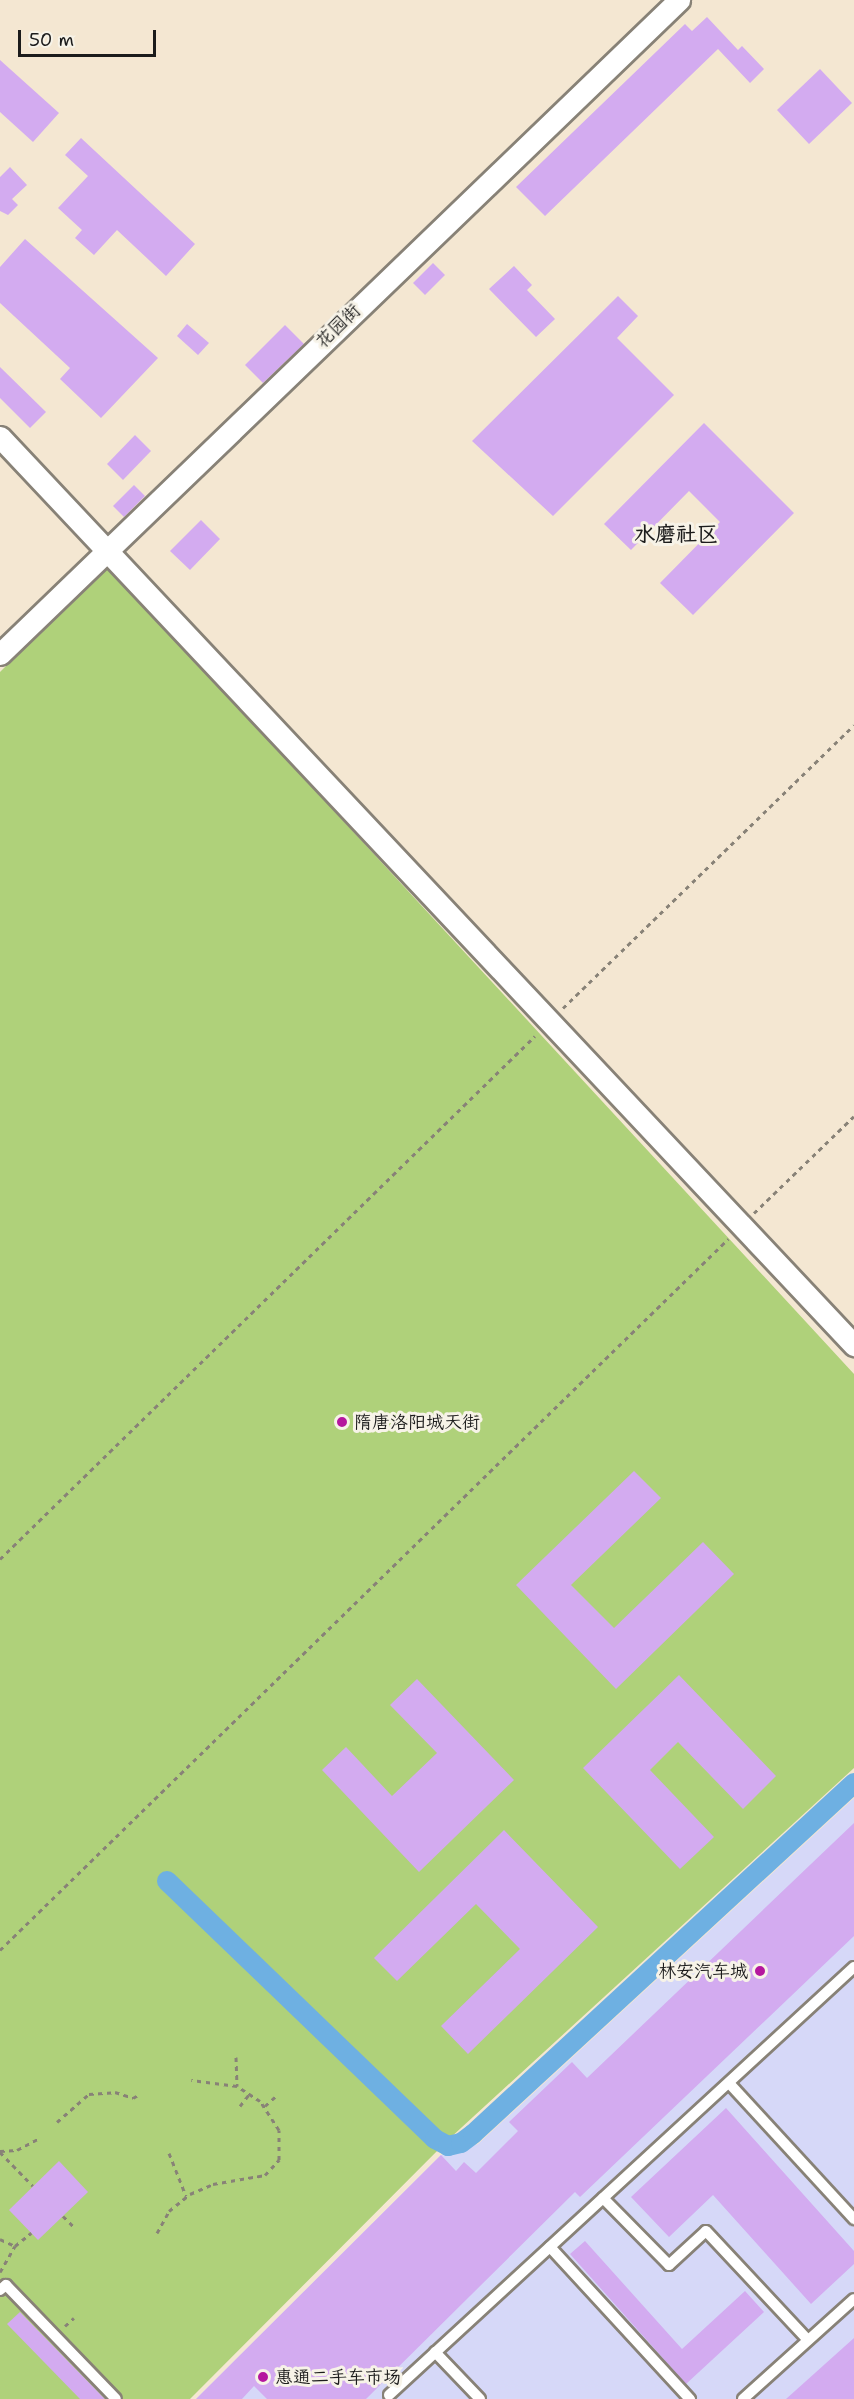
<!DOCTYPE html>
<meta charset="utf-8">
<style>
body{margin:0}
#map{position:relative;width:854px;height:2399px;overflow:hidden;background:#f4e7d2;font-family:"Shantell Sans","LXGW WenKai TC",sans-serif}
div>[style]{position:absolute}
.built>*{inset:0;background:#d6d8f8}
.green>*{inset:0;background:#afd17a}
.canal>*{height:20px;margin:-10px;padding:0 10px;transform-origin:10px;border-radius:10px;background:#6eb0e2}
.building>*{inset:0;background:#d3abf0}
.path>*{height:3px;margin-top:-1.5px;transform-origin:0;background:repeating-linear-gradient(90deg,#888277 0 4.5px,transparent 0 9px)}
.roads{filter:drop-shadow(2px 0 #888277) drop-shadow(-2px 0 #888277) drop-shadow(0 2px #888277) drop-shadow(0 -2px #888277)}
.service>*{height:10px;margin:-5px;padding:0 5px;transform-origin:5px;border-radius:5px;background:#fff}
.minor>*{height:21px;margin:-10.5px;padding:0 10.5px;transform-origin:10.5px;border-radius:10.5px;background:#fff}
.dots>*{width:16px;height:16px;translate:-50% -50%;box-sizing:border-box;border:3px solid #f7f3e8;border-radius:50%}
span{translate:-50% -50%;white-space:nowrap;text-align:center;line-height:1.15;-webkit-text-stroke:6px #f7f3e8;paint-order:stroke}
.street-label{font-size:18px;color:#1c1c1c}
.poi-label{font-size:18px;color:#1c1c1c}
.left{translate:0 -50%;text-align:left}
.right{translate:-100% -50%;text-align:right}
.quarter-label{font-size:21px;color:#1c1c1c;font-weight:700}
.scale{position:absolute;left:18px;top:30px;width:138px;height:27px;box-sizing:border-box;border:3px solid #1c1c1c;border-top:0;padding-left:8px;font-size:18px;line-height:21px;white-space:nowrap;color:#1c1c1c;-webkit-text-stroke:4px #f7f3e8;paint-order:stroke}
</style>
<div id="map">
<div class="built">
<i style="clip-path:polygon(854px 1798px,854px 2399px,196px 2399px,441px 2155px,478px 2144px)"></i>
</div>
<div class="green">
<i style="clip-path:polygon(107px 565px,854px 1374px,854px 1768px,449px 2139px,190px 2399px,0 2399px,0 672px)"></i>
</div>
<div class="canal">
<i style="left:167px;top:1881px;width:372px;rotate:43.9deg"></i>
<i style="left:435px;top:2139px;width:15px;rotate:28deg"></i>
<i style="left:448px;top:2146px;width:13px;rotate:-13deg"></i>
<i style="left:461px;top:2143px;width:15px;rotate:-37deg"></i>
<i style="left:473px;top:2134px;width:518px;rotate:-42.65deg"></i>
</div>
<div class="building">
<i style="clip-path:polygon(707px 17px,738px 50px,742px 46px,764px 69px,750px 83px,718px 49px,545px 216px,516px 187px,685px 24px,692px 31px)"></i>
<i style="clip-path:polygon(0 60px,59px 113px,33px 142px,0 112px)"></i>
<i style="clip-path:polygon(820px 69px,852px 103px,809px 144px,777px 110px)"></i>
<i style="clip-path:polygon(81px 138px,195px 244px,166px 276px,117px 230px,94px 255px,75px 238px,82px 230px,58px 208px,88px 176px,65px 155px)"></i>
<i style="clip-path:polygon(10px 167px,27px 185px,12px 199px,18px 205px,8px 215px,0 211px,0 177px)"></i>
<i style="clip-path:polygon(25px 239px,158px 358px,101px 418px,60px 379px,70px 368px,0 303px,0 267px)"></i>
<i style="clip-path:polygon(433px 263px,445px 275px,425px 295px,413px 283px)"></i>
<i style="clip-path:polygon(514px 266px,532px 285px,527px 290px,555px 319px,536px 337px,489px 289px)"></i>
<i style="clip-path:polygon(618px 296px,638px 316px,617px 338px,674px 395px,553px 516px,472px 441px)"></i>
<i style="clip-path:polygon(187px 324px,209px 343px,198px 355px,177px 336px)"></i>
<i style="clip-path:polygon(285px 325px,304px 344px,263px 383px,245px 365px)"></i>
<i style="clip-path:polygon(0 367px,46px 412px,30px 428px,0 398px)"></i>
<i style="clip-path:polygon(704px 423px,794px 513px,693px 615px,660px 583px,720px 522px,689px 491px,631px 550px,604px 524px)"></i>
<i style="clip-path:polygon(135px 435px,151px 451px,123px 480px,107px 464px)"></i>
<i style="clip-path:polygon(134px 485px,145px 496px,124px 517px,113px 506px)"></i>
<i style="clip-path:polygon(201px 520px,220px 539px,190px 570px,170px 551px)"></i>
<i style="clip-path:polygon(634px 1471px,661px 1498px,571px 1585px,614px 1628px,703px 1542px,734px 1574px,616px 1689px,516px 1585px)"></i>
<i style="clip-path:polygon(679px 1675px,776px 1776px,743px 1809px,678px 1742px,650px 1770px,714px 1837px,680px 1869px,583px 1768px)"></i>
<i style="clip-path:polygon(417px 1679px,514px 1780px,419px 1872px,322px 1770px,346px 1747px,392px 1796px,437px 1753px,390px 1705px)"></i>
<i style="clip-path:polygon(854px 1823px,854px 1936px,580px 2197px,575px 2192px,366px 2399px,267px 2399px,254px 2386px,242px 2399px,196px 2399px,441px 2155px,456px 2171px,464px 2162px,476px 2173px,518px 2131px,509px 2122px,572px 2062px,587px 2078px)"></i>
<i style="clip-path:polygon(504px 1830px,598px 1927px,468px 2054px,441px 2026px,520px 1949px,476px 1904px,397px 1981px,374px 1958px)"></i>
<i style="clip-path:polygon(726px 2108px,854px 2251px,854px 2264px,811px 2304px,713px 2195px,669px 2237px,631px 2197px)"></i>
<i style="clip-path:polygon(59px 2161px,88px 2192px,38px 2240px,9px 2210px)"></i>
<i style="clip-path:polygon(585px 2241px,682px 2349px,745px 2291px,764px 2312px,686px 2384px,570px 2254px)"></i>
<i style="clip-path:polygon(20px 2312px,105px 2399px,80px 2399px,7px 2324px)"></i>
<i style="clip-path:polygon(854px 2338px,854px 2399px,786px 2399px)"></i>
</div>
<div class="path">
<i style="left:563px;top:1008px;width:406px;rotate:-44.2deg"></i>
<i style="left:754px;top:1213px;width:139px;rotate:-44.1deg"></i>
<i style="left:0;top:1559px;width:748px;rotate:-44.35deg"></i>
<i style="left:0;top:1950px;width:1018px;rotate:-44.32deg"></i>
<i style="left:236px;top:2057px;width:29px;rotate:88deg"></i>
<i style="left:240px;top:2106px;width:16px;rotate:-52deg"></i>
<i style="left:265px;top:2106px;width:15px;rotate:-42deg"></i>
<i style="left:57px;top:2122px;width:43px;rotate:-41.2deg"></i>
<i style="left:89px;top:2094px;width:26px;rotate:-4deg"></i>
<i style="left:115px;top:2092px;width:19px;rotate:18deg"></i>
<i style="left:133px;top:2098px;width:8px;rotate:-30deg"></i>
<i style="left:0;top:2151px;width:17px;rotate:-3deg"></i>
<i style="left:17px;top:2150px;width:24px;rotate:-28deg"></i>
<i style="left:0;top:2152px;width:47px;rotate:45.9deg"></i>
<i style="left:169px;top:2153px;width:46px;rotate:68.4deg"></i>
<i style="left:63px;top:2216px;width:14px;rotate:45deg"></i>
<i style="left:157px;top:2233px;width:25px;rotate:-61deg"></i>
<i style="left:169px;top:2211px;width:27px;rotate:-39deg"></i>
<i style="left:190px;top:2194px;width:25px;rotate:-23deg"></i>
<i style="left:213px;top:2184px;width:53px;rotate:-9.8deg"></i>
<i style="left:265px;top:2175px;width:21px;rotate:-47deg"></i>
<i style="left:279px;top:2160px;width:30px;rotate:-90deg"></i>
<i style="left:279px;top:2130px;width:35px;rotate:-123deg"></i>
<i style="left:260px;top:2101px;width:27px;rotate:-147deg"></i>
<i style="left:237px;top:2086px;width:46px;rotate:-172.6deg"></i>
<i style="left:0;top:2239px;width:17px;rotate:25deg"></i>
<i style="left:15px;top:2246px;width:21px;rotate:-39deg"></i>
<i style="left:0;top:2272px;width:30px;rotate:-60deg"></i>
<i style="left:65px;top:2326px;width:12px;rotate:-42deg"></i>
</div>
<div class="roads">
<div class="service">
<i style="left:729px;top:2083px;width:185px;rotate:47.4deg"></i>
<i style="left:603px;top:2198px;width:94px;rotate:45.4deg"></i>
<i style="left:669px;top:2265px;width:50px;rotate:-42.6deg"></i>
<i style="left:706px;top:2231px;width:149px;rotate:46.9deg"></i>
<i style="left:550px;top:2247px;width:207px;rotate:47.4deg"></i>
<i style="left:0;top:2290px;width:8px;rotate:-40deg"></i>
<i style="left:6px;top:2285px;width:158px;rotate:46deg"></i>
<i style="left:435px;top:2352px;width:65px;rotate:46.2deg"></i>
<i style="left:389px;top:2395px;width:632px;rotate:-42.63deg"></i>
<i style="left:743px;top:2399px;width:149px;rotate:-42deg"></i>
</div>
<div class="minor">
<i style="left:0;top:437px;width:1247px;rotate:46.76deg"></i>
<i style="left:0;top:654px;width:943px;rotate:-43.93deg"></i>
</div>
</div>
<div class="dots">
<i style="left:342px;top:1422px;background:#b5179e"></i>
<i style="left:760px;top:1971px;background:#b5179e"></i>
<i style="left:263px;top:2377px;background:#b5179e"></i>
</div>
<div class="street-label">
<span style="left:338px;top:326px;rotate:-44deg">花园街</span>
</div>
<div class="poi-label">
<span class="left" style="left:354px;top:1422px">隋唐洛阳城天街</span>
<span class="right" style="left:748px;top:1971px">林安汽车城</span>
<span class="left" style="left:275px;top:2377px">惠通二手车市场</span>
</div>
<div class="quarter-label">
<span style="left:676px;top:534px">水磨社区</span>
</div>
<div class="scale">50 m</div>
</div>
